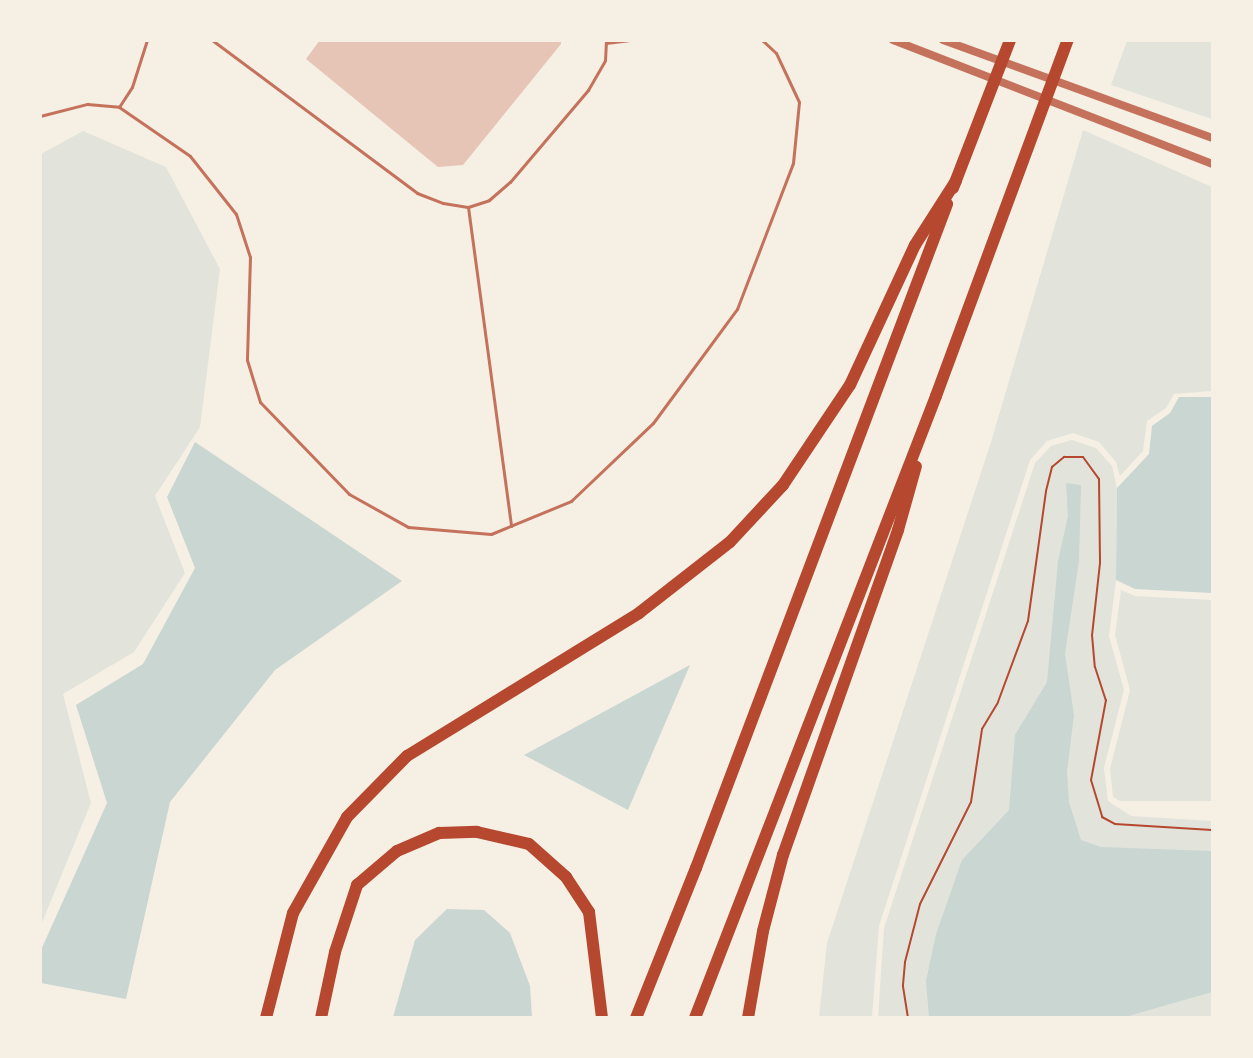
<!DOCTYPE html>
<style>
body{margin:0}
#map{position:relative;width:1253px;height:1058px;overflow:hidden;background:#f6efe4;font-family:"Source Sans 3",sans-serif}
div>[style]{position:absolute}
.green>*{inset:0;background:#e2e4dc}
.water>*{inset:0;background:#c9d6d2}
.building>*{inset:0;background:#e6c5b7}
.path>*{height:2px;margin:-1px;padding:0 1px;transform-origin:1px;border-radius:1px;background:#b5482f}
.service>*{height:3px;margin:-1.5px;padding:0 1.5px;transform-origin:1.5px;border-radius:1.5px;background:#c5725c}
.tertiary>*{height:8px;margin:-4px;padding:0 4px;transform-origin:4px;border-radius:4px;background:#c5725c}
.motorway>*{height:12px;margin:-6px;padding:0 6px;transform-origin:6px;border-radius:6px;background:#b5482f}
span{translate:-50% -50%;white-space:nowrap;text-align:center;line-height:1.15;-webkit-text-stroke:5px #f6efe4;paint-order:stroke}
.frame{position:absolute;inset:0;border:42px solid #f6efe4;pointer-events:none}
</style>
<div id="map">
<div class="green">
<i style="clip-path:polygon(1127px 41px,1212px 41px,1212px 119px,1111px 85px)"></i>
<i style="clip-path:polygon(1083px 130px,1212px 187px,1212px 391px,1174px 394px,1166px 408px,1147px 421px,1143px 451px,1120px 476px,1116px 462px,1099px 442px,1073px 433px,1047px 441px,1030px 460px,879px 926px,872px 1017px,819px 1017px,827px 943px,991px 442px)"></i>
<i style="clip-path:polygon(83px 131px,166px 167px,220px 269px,200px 427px,155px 496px,185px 573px,134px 652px,63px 694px,91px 803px,41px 925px,41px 154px)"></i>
<i style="clip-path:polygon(1072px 440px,1096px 448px,1112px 466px,1117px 488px,1116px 580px,1109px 636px,1124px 690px,1104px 768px,1108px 801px,1131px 816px,1212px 821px,1212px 1017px,878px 1018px,884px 928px,1035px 463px,1051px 446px)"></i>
<i style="clip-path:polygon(1121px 590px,1135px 596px,1212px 600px,1212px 801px,1120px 801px,1113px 797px,1110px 769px,1130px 690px,1115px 635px)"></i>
</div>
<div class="water">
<i style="clip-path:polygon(1179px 397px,1212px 397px,1212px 593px,1135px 589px,1116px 580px,1117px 488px,1149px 454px,1152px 426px,1170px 413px)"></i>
<i style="clip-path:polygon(195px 442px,402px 581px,275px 670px,170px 802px,126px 999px,41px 983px,41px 950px,107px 803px,76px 705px,143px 664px,195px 568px,167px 497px)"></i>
<i style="clip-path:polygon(1066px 483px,1081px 485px,1079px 561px,1065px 654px,1074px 715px,1067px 772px,1069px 802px,1081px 840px,1101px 847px,1212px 851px,1212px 992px,1125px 1017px,929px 1017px,926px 981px,936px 934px,962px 860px,1009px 810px,1015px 735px,1047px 682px,1058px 561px,1068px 516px)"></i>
<i style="clip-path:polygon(690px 665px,628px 810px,524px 755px)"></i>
<i style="clip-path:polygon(447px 909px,484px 910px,510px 933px,530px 986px,532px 1017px,393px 1017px,415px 940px)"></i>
</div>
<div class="building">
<i style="clip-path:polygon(320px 40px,561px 40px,561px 44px,463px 165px,438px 167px,306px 59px)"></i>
</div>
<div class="path">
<i style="left:908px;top:1018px;width:33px;rotate:-99deg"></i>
<i style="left:903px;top:985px;width:23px;rotate:-85deg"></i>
<i style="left:905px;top:962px;width:60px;rotate:-75.5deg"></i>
<i style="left:920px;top:904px;width:114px;rotate:-63.4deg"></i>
<i style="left:971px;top:802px;width:74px;rotate:-81.4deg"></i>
<i style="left:982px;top:729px;width:31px;rotate:-59deg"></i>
<i style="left:998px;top:702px;width:86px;rotate:-69.7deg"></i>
<i style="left:1028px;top:621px;width:131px;rotate:-82.1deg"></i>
<i style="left:1046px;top:491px;width:25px;rotate:-76deg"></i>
<i style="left:1052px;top:467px;width:16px;rotate:-40deg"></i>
<i style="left:1064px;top:457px;width:19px"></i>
<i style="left:1083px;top:457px;width:27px;rotate:54deg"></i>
<i style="left:1099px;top:479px;width:84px;rotate:89.3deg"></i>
<i style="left:1100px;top:563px;width:72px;rotate:96.3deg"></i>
<i style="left:1092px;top:635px;width:32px;rotate:85deg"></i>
<i style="left:1095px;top:667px;width:35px;rotate:72deg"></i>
<i style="left:1106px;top:700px;width:81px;rotate:100.6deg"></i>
<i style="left:1091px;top:780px;width:39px;rotate:73deg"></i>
<i style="left:1102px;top:817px;width:15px;rotate:28deg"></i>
<i style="left:1115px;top:824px;width:97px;rotate:3.5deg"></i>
</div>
<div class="service">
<i style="left:212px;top:40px;width:256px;rotate:36.7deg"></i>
<i style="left:417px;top:193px;width:28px;rotate:21deg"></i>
<i style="left:443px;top:203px;width:25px;rotate:9deg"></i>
<i style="left:468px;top:207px;width:22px;rotate:-18deg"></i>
<i style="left:489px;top:200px;width:28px;rotate:-41deg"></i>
<i style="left:510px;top:182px;width:121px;rotate:-49.7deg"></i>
<i style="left:588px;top:90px;width:34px;rotate:-60deg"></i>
<i style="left:605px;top:60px;width:20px;rotate:-87deg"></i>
<i style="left:606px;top:43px;width:24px;rotate:-7deg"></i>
<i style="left:119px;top:107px;width:24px;rotate:-57deg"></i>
<i style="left:132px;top:87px;width:49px;rotate:-72.3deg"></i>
<i style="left:40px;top:116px;width:49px;rotate:-14.3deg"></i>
<i style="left:87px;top:104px;width:32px;rotate:5deg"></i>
<i style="left:119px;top:107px;width:86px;rotate:34.6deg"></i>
<i style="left:190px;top:156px;width:74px;rotate:51.6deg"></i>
<i style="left:236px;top:214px;width:45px;rotate:72deg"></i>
<i style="left:250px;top:257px;width:103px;rotate:91.7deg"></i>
<i style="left:247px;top:360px;width:44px;rotate:72.8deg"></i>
<i style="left:260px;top:402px;width:128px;rotate:45.9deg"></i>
<i style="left:349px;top:494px;width:68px;rotate:29.2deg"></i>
<i style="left:408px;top:527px;width:83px;rotate:4.8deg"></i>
<i style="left:491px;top:534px;width:87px;rotate:-22.4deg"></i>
<i style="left:571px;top:501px;width:113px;rotate:-43.6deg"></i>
<i style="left:653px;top:423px;width:142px;rotate:-53.6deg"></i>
<i style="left:737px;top:309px;width:156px;rotate:-69deg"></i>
<i style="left:793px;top:163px;width:61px;rotate:-84.4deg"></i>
<i style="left:799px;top:102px;width:54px;rotate:-115.1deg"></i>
<i style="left:776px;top:53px;width:19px;rotate:-137deg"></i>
<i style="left:468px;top:207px;width:322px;rotate:82.3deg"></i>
</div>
<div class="tertiary">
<i style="left:893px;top:40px;width:342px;rotate:21.2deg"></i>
<i style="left:943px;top:40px;width:286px;rotate:20deg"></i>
</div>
<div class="motorway">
<i style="left:953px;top:188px;width:159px;rotate:-68.9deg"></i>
<i style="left:266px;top:1018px;width:108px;rotate:-75.6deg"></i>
<i style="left:293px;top:913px;width:110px;rotate:-60.6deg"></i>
<i style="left:347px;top:817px;width:86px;rotate:-45.5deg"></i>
<i style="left:407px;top:756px;width:273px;rotate:-31.6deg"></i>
<i style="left:639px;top:613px;width:115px;rotate:-38deg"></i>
<i style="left:730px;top:542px;width:78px;rotate:-47.1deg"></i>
<i style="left:783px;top:485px;width:120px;rotate:-56.2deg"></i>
<i style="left:850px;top:385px;width:154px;rotate:-65.1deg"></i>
<i style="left:915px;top:245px;width:76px;rotate:-57.4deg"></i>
<i style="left:321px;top:1018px;width:67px;rotate:-78deg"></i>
<i style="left:335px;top:952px;width:71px;rotate:-71.8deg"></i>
<i style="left:357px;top:885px;width:52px;rotate:-40.4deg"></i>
<i style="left:397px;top:851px;width:46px;rotate:-23.2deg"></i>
<i style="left:439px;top:833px;width:38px;rotate:-2deg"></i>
<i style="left:477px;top:832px;width:53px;rotate:13deg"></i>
<i style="left:529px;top:844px;width:50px;rotate:41.7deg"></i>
<i style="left:566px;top:877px;width:42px;rotate:56.7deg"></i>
<i style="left:589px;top:912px;width:107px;rotate:83deg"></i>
<i style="left:636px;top:1018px;width:162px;rotate:-68.2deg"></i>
<i style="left:696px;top:868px;width:710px;rotate:-69.29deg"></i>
<i style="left:695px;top:1018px;width:667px;rotate:-68.82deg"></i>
<i style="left:936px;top:396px;width:380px;rotate:-69.7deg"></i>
<i style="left:748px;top:1018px;width:88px;rotate:-80.2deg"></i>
<i style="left:763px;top:931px;width:79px;rotate:-75.3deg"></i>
<i style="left:783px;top:855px;width:345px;rotate:-70.5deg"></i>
<i style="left:898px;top:530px;width:66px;rotate:-74.3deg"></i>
</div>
<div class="frame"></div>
</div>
